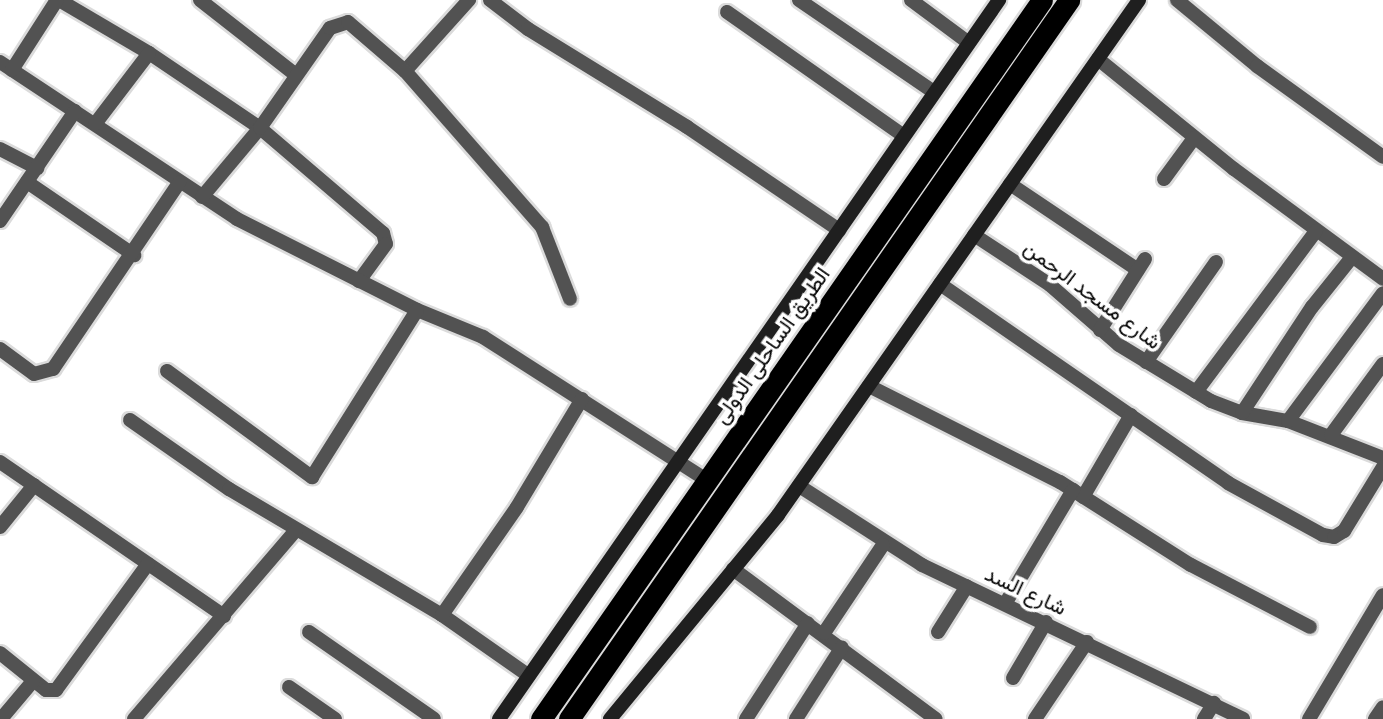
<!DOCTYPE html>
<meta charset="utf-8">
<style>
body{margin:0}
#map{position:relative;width:1383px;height:719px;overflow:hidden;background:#fff;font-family:"IBM Plex Sans",Vazirmatn,sans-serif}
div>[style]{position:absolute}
.roads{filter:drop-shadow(2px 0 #dbdbdb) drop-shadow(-2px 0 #dbdbdb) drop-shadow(0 2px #dbdbdb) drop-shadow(0 -2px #dbdbdb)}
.street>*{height:14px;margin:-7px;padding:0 7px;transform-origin:7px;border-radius:7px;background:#525252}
.secondary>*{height:14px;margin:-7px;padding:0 7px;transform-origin:7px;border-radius:7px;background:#1f1f1f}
.highway>*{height:21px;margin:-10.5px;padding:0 10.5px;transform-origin:10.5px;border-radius:10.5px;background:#000}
span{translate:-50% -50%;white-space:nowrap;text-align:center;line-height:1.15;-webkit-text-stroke:7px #fff;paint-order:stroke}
.street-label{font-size:21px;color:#000}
</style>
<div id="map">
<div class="roads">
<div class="street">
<i style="left:59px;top:0;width:104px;rotate:30.5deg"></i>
<i style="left:149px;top:53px;width:134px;rotate:34deg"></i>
<i style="left:260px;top:128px;width:162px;rotate:40.5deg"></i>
<i style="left:383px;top:233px;width:11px;rotate:75deg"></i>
<i style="left:386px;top:244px;width:46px;rotate:126.1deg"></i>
<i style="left:200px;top:0;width:122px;rotate:38deg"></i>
<i style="left:490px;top:0;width:48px;rotate:37.3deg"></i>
<i style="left:528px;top:29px;width:187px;rotate:31.6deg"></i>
<i style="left:687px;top:127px;width:184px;rotate:34.1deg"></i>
<i style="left:799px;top:0;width:163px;rotate:34.3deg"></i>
<i style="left:911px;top:0;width:72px;rotate:36.6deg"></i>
<i style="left:1177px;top:0;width:104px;rotate:39.5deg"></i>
<i style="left:1257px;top:66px;width:155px;rotate:35.8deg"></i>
<i style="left:727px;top:12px;width:216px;rotate:35deg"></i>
<i style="left:1098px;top:59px;width:175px;rotate:39deg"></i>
<i style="left:1234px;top:169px;width:185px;rotate:36.4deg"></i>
<i style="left:0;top:62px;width:284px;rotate:33.5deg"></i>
<i style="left:237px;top:219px;width:202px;rotate:26.8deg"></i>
<i style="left:417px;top:310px;width:71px;rotate:22.2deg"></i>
<i style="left:483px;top:337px;width:266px;rotate:32.6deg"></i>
<i style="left:12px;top:70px;width:83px;rotate:-57.3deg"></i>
<i style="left:405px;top:71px;width:96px;rotate:-48deg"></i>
<i style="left:95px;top:124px;width:89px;rotate:-52.7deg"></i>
<i style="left:0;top:149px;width:42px;rotate:27.2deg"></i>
<i style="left:1164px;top:179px;width:51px;rotate:-53.8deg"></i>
<i style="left:27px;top:182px;width:130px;rotate:34.3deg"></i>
<i style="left:1010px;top:184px;width:154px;rotate:33.9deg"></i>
<i style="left:202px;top:197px;width:90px;rotate:-50deg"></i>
<i style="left:260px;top:128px;width:122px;rotate:-55deg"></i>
<i style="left:330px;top:28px;width:19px;rotate:-18deg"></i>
<i style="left:348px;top:22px;width:75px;rotate:40.7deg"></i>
<i style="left:405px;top:71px;width:208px;rotate:48.7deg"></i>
<i style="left:542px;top:227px;width:77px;rotate:68.7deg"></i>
<i style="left:0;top:221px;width:133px;rotate:-55.7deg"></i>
<i style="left:974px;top:235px;width:91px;rotate:33.3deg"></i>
<i style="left:1050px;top:285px;width:91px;rotate:41deg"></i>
<i style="left:1119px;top:345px;width:108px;rotate:31.3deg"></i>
<i style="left:1211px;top:401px;width:33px;rotate:21deg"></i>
<i style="left:1242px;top:413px;width:47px;rotate:9.9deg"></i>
<i style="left:1288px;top:421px;width:102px;rotate:21.3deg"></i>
<i style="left:940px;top:284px;width:350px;rotate:34.6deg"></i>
<i style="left:1228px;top:483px;width:108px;rotate:28.7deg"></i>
<i style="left:1323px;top:535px;width:11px;rotate:10deg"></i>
<i style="left:1334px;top:537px;width:12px;rotate:-31deg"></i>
<i style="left:1344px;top:531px;width:75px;rotate:-58.6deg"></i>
<i style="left:1100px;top:330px;width:84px;rotate:-57.6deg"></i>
<i style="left:0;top:349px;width:42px;rotate:36.3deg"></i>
<i style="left:34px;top:374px;width:20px;rotate:-15deg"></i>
<i style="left:53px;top:369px;width:225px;rotate:-55.9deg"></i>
<i style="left:1146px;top:362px;width:122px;rotate:-55deg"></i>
<i style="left:167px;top:371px;width:180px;rotate:36.2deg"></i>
<i style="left:312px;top:477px;width:197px;rotate:-57.8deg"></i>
<i style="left:869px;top:386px;width:214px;rotate:26.7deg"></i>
<i style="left:1060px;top:482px;width:155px;rotate:32.4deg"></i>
<i style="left:1191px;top:565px;width:134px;rotate:27.5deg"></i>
<i style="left:1196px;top:392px;width:201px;rotate:-53.3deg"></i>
<i style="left:1242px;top:413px;width:127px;rotate:-56.6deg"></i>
<i style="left:1312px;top:307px;width:64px;rotate:-51.3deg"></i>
<i style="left:130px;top:420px;width:121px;rotate:34.9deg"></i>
<i style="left:229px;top:489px;width:247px;rotate:30.6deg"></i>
<i style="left:442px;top:615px;width:106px;rotate:35deg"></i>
<i style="left:1288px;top:421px;width:159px;rotate:-53.4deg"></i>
<i style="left:1331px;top:435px;width:88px;rotate:-53.8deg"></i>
<i style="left:0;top:462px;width:272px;rotate:34.5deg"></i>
<i style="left:799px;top:486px;width:146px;rotate:32.7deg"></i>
<i style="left:922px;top:565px;width:356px;rotate:25.6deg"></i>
<i style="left:1083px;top:497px;width:95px;rotate:-59.7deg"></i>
<i style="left:0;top:527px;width:54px;rotate:-51deg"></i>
<i style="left:733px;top:569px;width:252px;rotate:36.5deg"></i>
<i style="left:1005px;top:604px;width:133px;rotate:-59.2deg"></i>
<i style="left:442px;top:615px;width:131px;rotate:-55.2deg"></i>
<i style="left:517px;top:507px;width:126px;rotate:-59deg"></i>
<i style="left:309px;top:632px;width:152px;rotate:34.8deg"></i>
<i style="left:938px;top:632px;width:54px;rotate:-57.8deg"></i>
<i style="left:824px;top:633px;width:106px;rotate:-56.2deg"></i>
<i style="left:0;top:653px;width:59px;rotate:38.8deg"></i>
<i style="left:46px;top:690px;width:10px"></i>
<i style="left:56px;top:690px;width:156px;rotate:-53.9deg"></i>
<i style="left:1013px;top:678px;width:65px;rotate:-59.5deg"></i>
<i style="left:289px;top:687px;width:56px;rotate:34.8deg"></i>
<i style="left:1px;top:719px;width:50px;rotate:-49.9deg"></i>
<i style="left:134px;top:719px;width:249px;rotate:-49.4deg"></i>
<i style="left:746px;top:719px;width:114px;rotate:-57.1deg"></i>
<i style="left:796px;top:719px;width:85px;rotate:-57.4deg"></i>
<i style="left:1035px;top:719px;width:93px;rotate:-56deg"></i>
<i style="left:1204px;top:719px;width:19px;rotate:-58deg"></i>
<i style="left:1309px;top:719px;width:144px;rotate:-59.2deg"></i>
<i style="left:1375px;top:719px;width:14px;rotate:-56deg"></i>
</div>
<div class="secondary">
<i style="left:499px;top:719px;width:876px;rotate:-55.18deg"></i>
<i style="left:610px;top:719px;width:264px;rotate:-50.5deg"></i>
<i style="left:778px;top:515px;width:629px;rotate:-54.97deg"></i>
</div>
<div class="highway">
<i style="left:541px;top:719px;width:876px;rotate:-55.13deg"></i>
<i style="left:569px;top:719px;width:876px;rotate:-55.18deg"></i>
</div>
</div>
<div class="street-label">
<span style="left:1093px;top:294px;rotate:37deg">شارع مسجد الرحمن</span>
<span style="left:771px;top:345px;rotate:-55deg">الطريق الساحلى الدولى</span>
<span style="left:1026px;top:590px;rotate:25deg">شارع السد</span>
</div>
</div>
